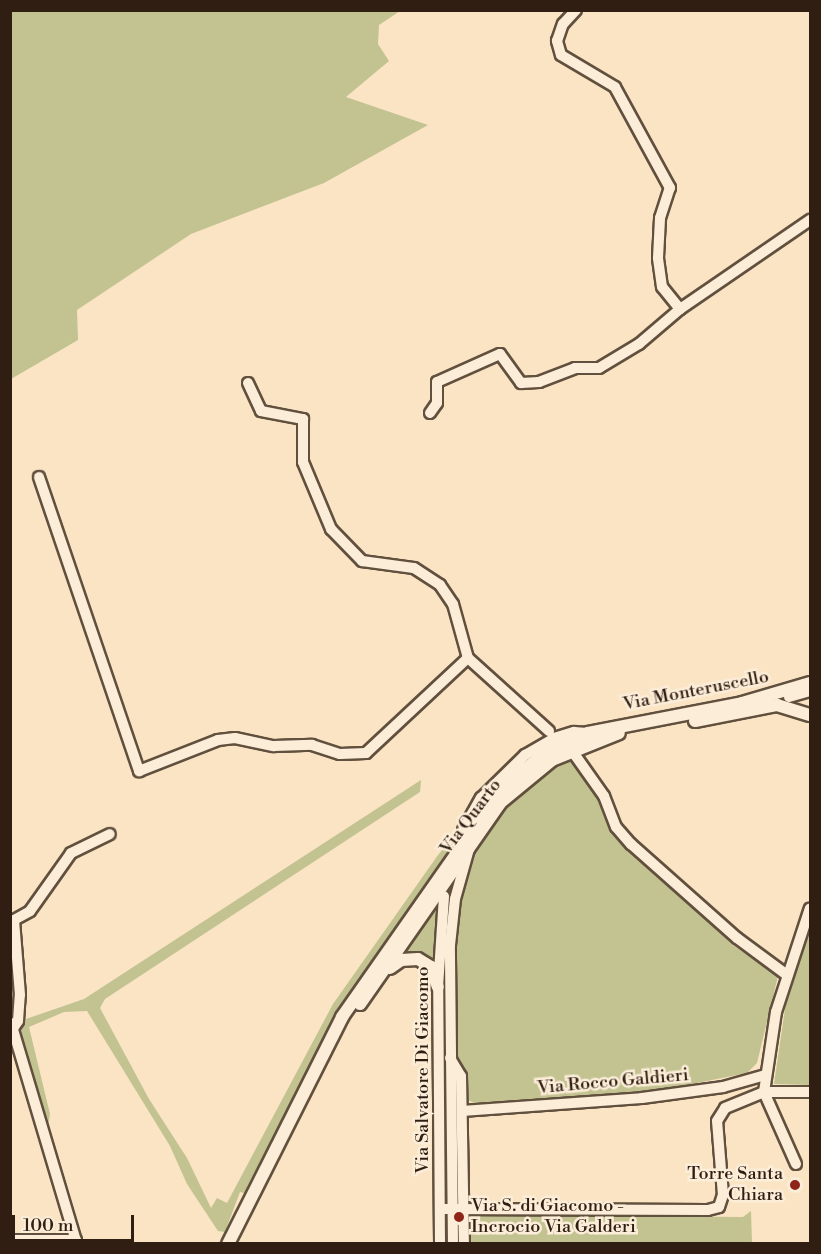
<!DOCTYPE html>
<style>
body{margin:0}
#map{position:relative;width:821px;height:1254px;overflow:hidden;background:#fae4c4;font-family:"Libre Bodoni",serif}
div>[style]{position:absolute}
.green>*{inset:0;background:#c2c391}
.minor-tunnel>*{height:10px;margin-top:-5px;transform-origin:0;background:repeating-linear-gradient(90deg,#d1bca0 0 10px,transparent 0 15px)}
.roads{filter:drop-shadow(2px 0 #62503e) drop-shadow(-2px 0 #62503e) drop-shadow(0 2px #62503e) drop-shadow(0 -2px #62503e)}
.minor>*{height:10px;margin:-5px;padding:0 5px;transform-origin:5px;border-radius:5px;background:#fcedd9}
.tertiary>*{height:12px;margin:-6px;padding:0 6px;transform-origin:6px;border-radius:6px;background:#fcedd9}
.dots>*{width:16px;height:16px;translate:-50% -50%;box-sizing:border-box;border:3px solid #fcedd9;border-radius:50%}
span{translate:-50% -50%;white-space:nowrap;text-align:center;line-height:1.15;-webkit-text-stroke:5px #fcedd9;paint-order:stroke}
.street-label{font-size:18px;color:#2f1e11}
.poi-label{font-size:18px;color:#2f1e11}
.right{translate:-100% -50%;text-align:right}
.left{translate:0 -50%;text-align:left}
.frame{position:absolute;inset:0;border:12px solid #2f1e11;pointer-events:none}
.scale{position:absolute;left:12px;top:1215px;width:122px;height:27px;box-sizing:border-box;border:3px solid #2f1e11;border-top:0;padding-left:8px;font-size:18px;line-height:21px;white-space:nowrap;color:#2f1e11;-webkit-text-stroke:4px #fcedd9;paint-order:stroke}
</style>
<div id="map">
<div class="green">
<i style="clip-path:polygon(11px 10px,400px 11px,379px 25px,378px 44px,389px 61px,346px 97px,428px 125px,324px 183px,191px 234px,77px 310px,78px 340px,11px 379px)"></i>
<i style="clip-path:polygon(569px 755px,600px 798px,619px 840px,734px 946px,778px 976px,757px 1063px,747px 1073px,672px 1088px,575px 1098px,478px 1105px,466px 1099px,465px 1070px,453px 1049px,452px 992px,457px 926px,470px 861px,479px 841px,523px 786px)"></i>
<i style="clip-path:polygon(421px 780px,420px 792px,105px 999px,100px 1008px,149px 1099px,187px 1158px,211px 1208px,217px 1198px,227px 1203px,333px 1004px,438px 855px,459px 830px,465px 832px,328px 1030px,244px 1193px,240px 1192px,225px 1232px,218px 1231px,187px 1184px,170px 1146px,87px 1011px,64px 1012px,29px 1027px,50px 1114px,48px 1126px,21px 1032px,23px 1020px,84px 999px)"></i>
<i style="clip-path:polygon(440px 895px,434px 966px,402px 953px)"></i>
<i style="clip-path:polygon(810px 931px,810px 1085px,774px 1084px,786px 1002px)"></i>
<i style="clip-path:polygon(751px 1211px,752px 1243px,468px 1243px,468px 1219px,474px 1215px,743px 1217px)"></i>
</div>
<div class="minor-tunnel">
<i style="left:453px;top:855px;width:27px;rotate:-68deg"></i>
</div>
<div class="roads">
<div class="minor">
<i style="left:680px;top:309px;width:158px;rotate:-34.4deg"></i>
<i style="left:248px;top:383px;width:31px;rotate:65deg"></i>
<i style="left:261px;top:411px;width:43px;rotate:10.8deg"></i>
<i style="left:303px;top:419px;width:43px;rotate:90deg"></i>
<i style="left:303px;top:462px;width:73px;rotate:67.3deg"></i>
<i style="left:331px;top:529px;width:45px;rotate:45.9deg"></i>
<i style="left:362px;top:561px;width:52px;rotate:7.7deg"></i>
<i style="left:414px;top:568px;width:31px;rotate:33deg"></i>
<i style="left:440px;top:585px;width:23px;rotate:56deg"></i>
<i style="left:453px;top:604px;width:56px;rotate:74.5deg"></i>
<i style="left:468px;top:658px;width:109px;rotate:42deg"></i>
<i style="left:430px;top:413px;width:12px;rotate:-55deg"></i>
<i style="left:437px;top:403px;width:21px;rotate:-90deg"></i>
<i style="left:437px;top:382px;width:69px;rotate:-24deg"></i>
<i style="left:500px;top:354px;width:36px;rotate:54deg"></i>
<i style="left:521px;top:383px;width:18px;rotate:-3deg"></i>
<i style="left:539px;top:382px;width:39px;rotate:-21deg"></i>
<i style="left:575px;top:368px;width:24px"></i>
<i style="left:599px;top:368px;width:47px;rotate:-31deg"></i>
<i style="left:639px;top:344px;width:54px;rotate:-40.5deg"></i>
<i style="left:680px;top:309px;width:28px;rotate:-129deg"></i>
<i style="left:662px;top:287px;width:29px;rotate:-98deg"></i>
<i style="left:658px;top:258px;width:40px;rotate:-87.1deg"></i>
<i style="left:660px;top:218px;width:32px;rotate:-72deg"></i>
<i style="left:670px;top:188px;width:115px;rotate:-118.6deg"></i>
<i style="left:615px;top:87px;width:63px;rotate:-149.3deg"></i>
<i style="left:561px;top:55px;width:15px;rotate:-106deg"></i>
<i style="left:557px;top:41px;width:18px;rotate:-71deg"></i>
<i style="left:563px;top:24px;width:19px;rotate:-47deg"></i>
<i style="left:39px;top:477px;width:311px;rotate:71.2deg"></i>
<i style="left:139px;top:771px;width:85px;rotate:-21.4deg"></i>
<i style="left:218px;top:740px;width:17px;rotate:-7deg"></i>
<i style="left:235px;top:738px;width:40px;rotate:12deg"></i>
<i style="left:274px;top:746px;width:38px;rotate:-2deg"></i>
<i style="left:312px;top:745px;width:29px;rotate:18deg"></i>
<i style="left:340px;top:754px;width:26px;rotate:-2deg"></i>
<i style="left:366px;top:753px;width:139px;rotate:-43deg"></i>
<i style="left:789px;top:697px;width:22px;rotate:-16deg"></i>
<i style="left:575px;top:755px;width:50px;rotate:54.7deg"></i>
<i style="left:604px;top:796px;width:33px;rotate:69deg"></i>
<i style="left:616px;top:827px;width:23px;rotate:49deg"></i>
<i style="left:631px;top:844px;width:142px;rotate:41.6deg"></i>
<i style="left:737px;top:938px;width:62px;rotate:36.5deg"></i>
<i style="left:463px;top:830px;width:37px;rotate:-61deg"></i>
<i style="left:481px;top:798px;width:62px;rotate:-44.3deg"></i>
<i style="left:525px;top:755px;width:34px;rotate:-30deg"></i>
<i style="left:554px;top:738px;width:21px;rotate:-17deg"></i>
<i style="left:574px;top:732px;width:13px;rotate:4deg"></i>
<i style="left:11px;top:1023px;width:231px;rotate:73.4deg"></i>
<i style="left:14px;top:1027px;width:7px;rotate:-56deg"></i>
<i style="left:18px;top:1021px;width:26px;rotate:-86deg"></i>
<i style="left:20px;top:995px;width:75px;rotate:-94.6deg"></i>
<i style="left:14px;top:920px;width:18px;rotate:-29deg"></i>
<i style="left:30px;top:911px;width:71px;rotate:-54.7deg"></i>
<i style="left:71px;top:853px;width:43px;rotate:-26deg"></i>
<i style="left:450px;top:1058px;width:21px;rotate:59deg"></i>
<i style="left:461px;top:1076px;width:168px;rotate:89deg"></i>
<i style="left:462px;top:1111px;width:180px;rotate:-4.1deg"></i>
<i style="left:642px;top:1098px;width:82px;rotate:-7.7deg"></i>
<i style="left:723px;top:1087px;width:44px;rotate:-15.9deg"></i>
<i style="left:796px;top:1164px;width:79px;rotate:-114deg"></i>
<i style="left:764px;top:1092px;width:46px"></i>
<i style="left:440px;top:1209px;width:268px;rotate:0.2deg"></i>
<i style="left:708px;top:1210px;width:11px;rotate:-15deg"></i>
<i style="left:719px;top:1207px;width:13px;rotate:-72deg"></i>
<i style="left:723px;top:1195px;width:74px;rotate:-94.6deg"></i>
<i style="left:717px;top:1121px;width:15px;rotate:-58deg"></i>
<i style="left:725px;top:1108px;width:42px;rotate:-22.3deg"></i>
<i style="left:764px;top:1092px;width:81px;rotate:-81.5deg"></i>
<i style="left:776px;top:1012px;width:109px;rotate:-71.9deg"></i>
<i style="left:10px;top:1240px;width:66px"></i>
<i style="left:440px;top:1244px;width:257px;rotate:-90.4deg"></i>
<i style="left:438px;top:987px;width:91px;rotate:-86.2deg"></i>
<i style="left:453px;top:1244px;width:299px;rotate:-90.6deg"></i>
<i style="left:450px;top:945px;width:46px;rotate:-83.8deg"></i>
<i style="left:455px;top:899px;width:52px;rotate:-74.4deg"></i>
</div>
<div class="tertiary">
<i style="left:695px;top:721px;width:84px;rotate:-11deg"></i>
<i style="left:777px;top:705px;width:34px;rotate:17deg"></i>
<i style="left:390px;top:968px;width:14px;rotate:-36deg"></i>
<i style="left:401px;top:960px;width:17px;rotate:-3deg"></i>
<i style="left:418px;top:959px;width:15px;rotate:32deg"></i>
<i style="left:431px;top:967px;width:21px;rotate:71deg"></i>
<i style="left:360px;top:1004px;width:245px;rotate:-55.1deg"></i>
<i style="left:500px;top:803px;width:67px;rotate:-39.6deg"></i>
<i style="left:552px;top:760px;width:72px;rotate:-21.9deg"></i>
<i style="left:228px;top:1244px;width:254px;rotate:-63.3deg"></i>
<i style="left:342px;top:1017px;width:282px;rotate:-55deg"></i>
<i style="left:504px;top:786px;width:56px;rotate:-38.5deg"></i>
<i style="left:548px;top:751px;width:44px;rotate:-24.2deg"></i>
<i style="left:588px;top:733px;width:157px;rotate:-11deg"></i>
<i style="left:742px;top:703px;width:71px;rotate:-16.4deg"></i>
</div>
</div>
<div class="dots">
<i style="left:795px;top:1185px;background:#8f2418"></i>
<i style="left:459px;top:1217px;background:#8f2418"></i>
</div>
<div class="street-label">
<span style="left:696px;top:691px;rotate:-11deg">Via Monteruscello</span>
<span style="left:471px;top:817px;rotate:-53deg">Via Quarto</span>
<span style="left:423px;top:1070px;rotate:-90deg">Via Salvatore Di Giacomo</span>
<span style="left:613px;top:1082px;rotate:-5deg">Via Rocco Galdieri</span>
</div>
<div class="poi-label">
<span class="right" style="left:783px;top:1185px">Torre Santa<br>Chiara</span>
<span class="left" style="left:471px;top:1217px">Via S. di Giacomo -<br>Incrocio Via Galderi</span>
</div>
<div class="frame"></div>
<div class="scale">100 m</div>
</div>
